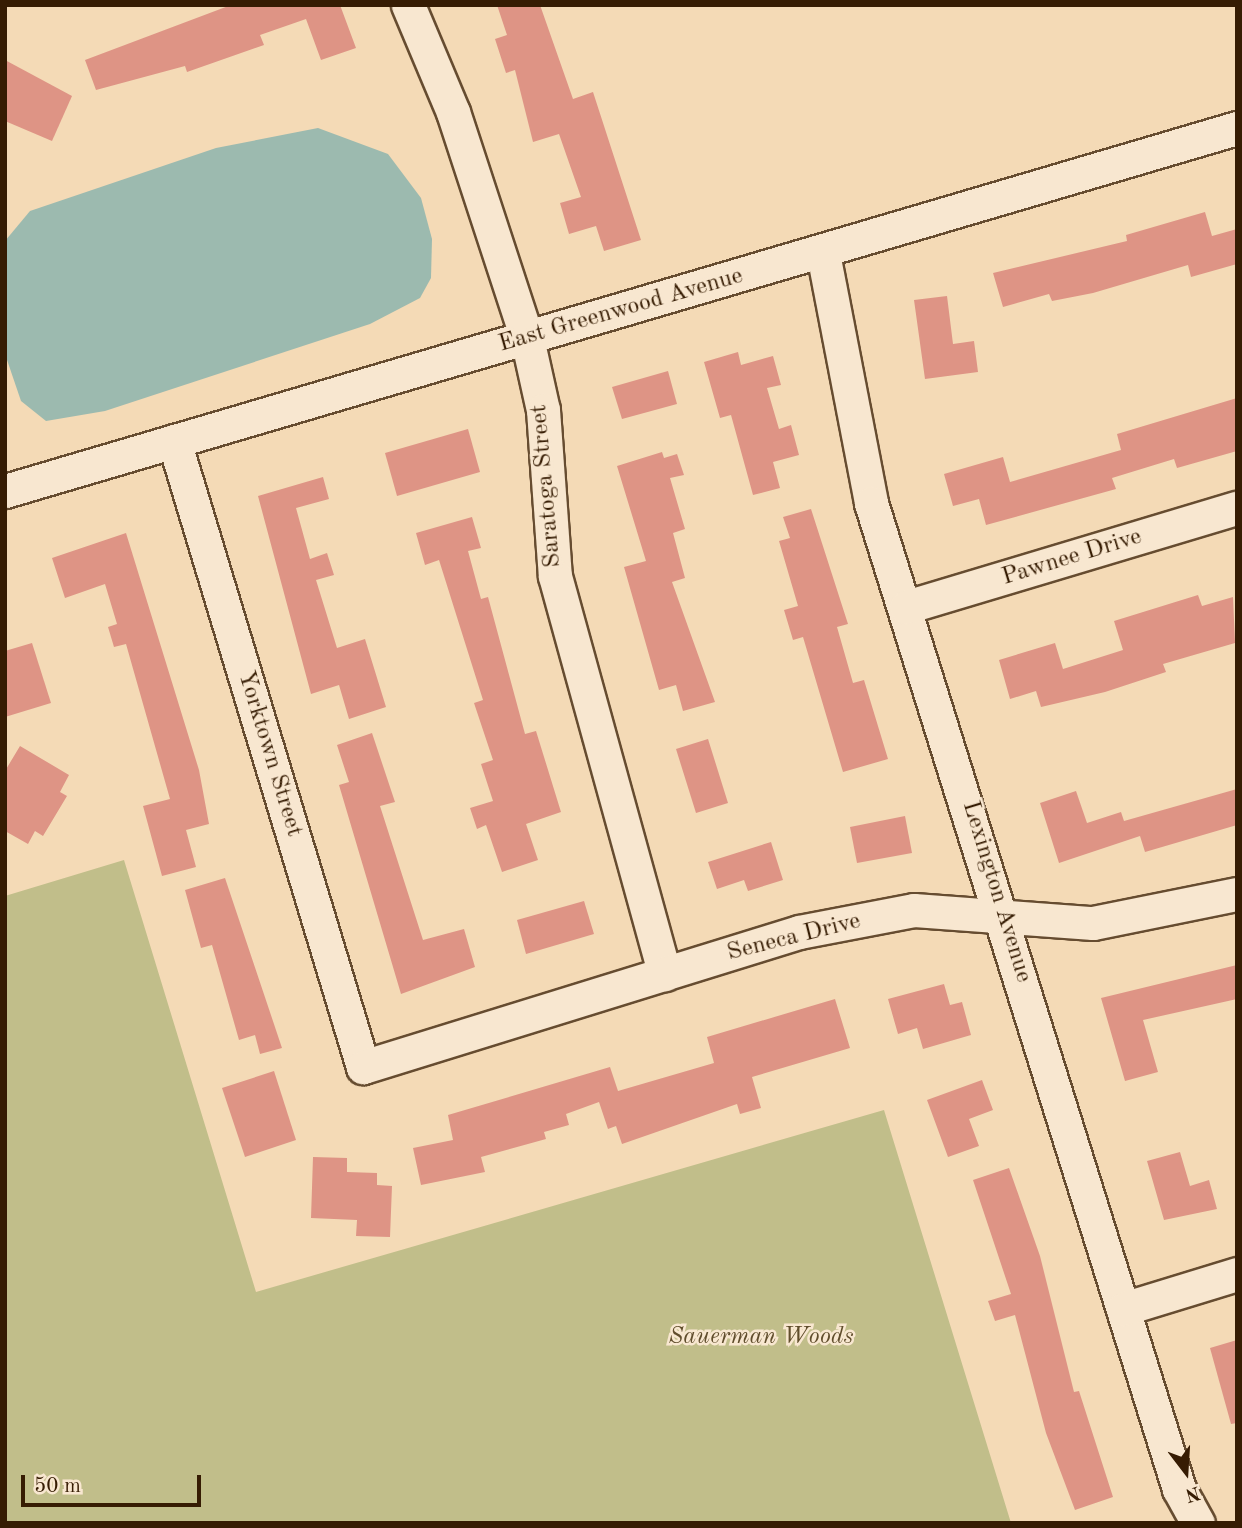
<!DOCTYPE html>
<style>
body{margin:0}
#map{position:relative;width:1242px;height:1528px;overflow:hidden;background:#f4dab6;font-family:"Old Standard TT",serif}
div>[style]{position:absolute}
.green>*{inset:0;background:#c1be8a}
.water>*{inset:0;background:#9cbaaf}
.building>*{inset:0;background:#de9485}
.roads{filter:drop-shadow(2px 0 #664c30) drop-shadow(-2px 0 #664c30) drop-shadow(0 2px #664c30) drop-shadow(0 -2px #664c30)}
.minor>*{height:33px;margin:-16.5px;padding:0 16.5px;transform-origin:16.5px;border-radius:16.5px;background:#f8e7d0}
span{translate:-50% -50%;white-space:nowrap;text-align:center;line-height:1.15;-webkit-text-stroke:5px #f8e7d0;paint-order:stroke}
.street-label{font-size:24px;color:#361c03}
.park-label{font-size:24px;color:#604d2c;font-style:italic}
.frame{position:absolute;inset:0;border:7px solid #361c03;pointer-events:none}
.north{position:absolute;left:1151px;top:1437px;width:70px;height:70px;-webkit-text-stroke:5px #f8e7d0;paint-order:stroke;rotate:163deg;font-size:19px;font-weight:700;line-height:28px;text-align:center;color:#361c03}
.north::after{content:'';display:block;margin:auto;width:24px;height:32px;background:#361c03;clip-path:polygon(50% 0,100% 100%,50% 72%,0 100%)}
.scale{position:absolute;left:21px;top:1475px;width:180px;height:32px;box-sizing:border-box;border:4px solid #361c03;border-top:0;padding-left:9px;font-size:21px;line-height:24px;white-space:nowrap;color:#361c03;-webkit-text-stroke:5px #f8e7d0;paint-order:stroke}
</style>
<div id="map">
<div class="green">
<i style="clip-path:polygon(124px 860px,256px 1292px,884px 1110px,1011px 1523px,5px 1523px,5px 896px)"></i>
</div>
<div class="water">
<i style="clip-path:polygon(318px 128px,388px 154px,421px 198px,432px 239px,431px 278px,420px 298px,370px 324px,105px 411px,46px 421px,21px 401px,5px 354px,5px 241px,30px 211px,216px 148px)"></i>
</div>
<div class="building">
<i style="clip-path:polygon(231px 5px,340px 5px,356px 48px,321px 60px,306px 19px,260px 35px,264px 45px,187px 72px,185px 66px,96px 90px,85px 60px)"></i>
<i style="clip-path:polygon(497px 5px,540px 5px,573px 99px,593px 92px,641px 240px,604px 251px,596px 226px,569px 234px,560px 203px,581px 197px,559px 134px,533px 142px,515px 70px,506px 73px,495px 39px,507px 35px)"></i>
<i style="clip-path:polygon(5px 60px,72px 96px,52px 141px,5px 121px)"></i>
<i style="clip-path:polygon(1205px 212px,1212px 236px,1237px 229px,1237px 264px,1191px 277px,1188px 265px,1093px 293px,1052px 301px,1049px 294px,1003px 307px,993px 273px,1127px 241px,1126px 235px)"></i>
<i style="clip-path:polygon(947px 296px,953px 344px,974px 341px,978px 372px,925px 379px,914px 300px)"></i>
<i style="clip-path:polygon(738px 352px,741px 365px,773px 356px,781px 385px,767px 388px,779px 429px,791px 425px,799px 455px,773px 462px,780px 488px,753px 495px,731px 415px,720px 418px,704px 362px)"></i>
<i style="clip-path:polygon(668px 371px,677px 404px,622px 419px,612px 387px)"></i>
<i style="clip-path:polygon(1237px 398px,1237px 451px,1177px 468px,1174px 459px,1112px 478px,1116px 489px,986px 525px,979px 499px,953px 506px,944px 474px,1003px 457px,1010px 482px,1121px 450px,1117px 434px)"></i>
<i style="clip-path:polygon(468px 429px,480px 472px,397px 496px,385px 453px)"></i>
<i style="clip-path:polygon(662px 452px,664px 458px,677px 454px,684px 475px,670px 478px,685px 529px,673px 533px,685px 578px,672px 582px,715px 702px,683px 711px,676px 685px,659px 690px,624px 567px,646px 561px,617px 466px)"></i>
<i style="clip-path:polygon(323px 477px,329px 499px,296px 508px,310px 559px,327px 553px,334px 575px,316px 580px,337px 648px,365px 639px,386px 707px,349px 719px,339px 685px,311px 694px,258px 496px)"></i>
<i style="clip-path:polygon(811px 509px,848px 624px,837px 627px,853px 683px,864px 680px,888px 759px,843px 772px,803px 637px,793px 640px,784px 610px,798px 606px,779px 541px,790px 538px,783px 517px)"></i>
<i style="clip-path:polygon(472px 517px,481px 548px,468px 551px,481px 599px,488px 597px,525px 734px,536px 731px,561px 812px,526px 824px,538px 860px,502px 872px,486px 825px,477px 829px,470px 808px,493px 801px,481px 764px,493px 760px,474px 703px,483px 700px,439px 560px,425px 565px,416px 533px)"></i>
<i style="clip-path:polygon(126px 533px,199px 770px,209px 824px,186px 830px,196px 867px,162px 876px,143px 806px,170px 799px,126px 644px,114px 647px,108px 627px,117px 624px,105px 584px,65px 598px,52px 558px)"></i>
<i style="clip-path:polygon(1198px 595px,1202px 606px,1233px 597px,1235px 643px,1163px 664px,1166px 672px,1105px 692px,1041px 707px,1036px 691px,1010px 699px,999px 660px,1055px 643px,1063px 669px,1123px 650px,1114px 621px)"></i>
<i style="clip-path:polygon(32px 643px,51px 703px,5px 717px,5px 651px)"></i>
<i style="clip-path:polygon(372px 733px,395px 802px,380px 806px,423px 940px,464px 929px,475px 967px,401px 994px,339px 785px,349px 782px,337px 745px)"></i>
<i style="clip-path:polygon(708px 739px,728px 803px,696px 813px,676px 749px)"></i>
<i style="clip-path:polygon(20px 746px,69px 775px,60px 792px,67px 796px,43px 836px,35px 831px,28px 844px,5px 831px,5px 771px)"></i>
<i style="clip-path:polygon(1237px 789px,1237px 825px,1145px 852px,1140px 836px,1059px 863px,1040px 803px,1076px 791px,1087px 823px,1121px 812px,1124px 821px)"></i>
<i style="clip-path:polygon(905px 816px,912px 853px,857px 863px,850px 827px)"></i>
<i style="clip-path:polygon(771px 842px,783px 880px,748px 891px,744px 880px,717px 889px,708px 862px)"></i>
<i style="clip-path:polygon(225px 878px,282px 1048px,260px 1054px,255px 1035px,239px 1040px,212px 945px,201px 948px,185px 890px)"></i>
<i style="clip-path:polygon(584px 901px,594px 934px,526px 954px,517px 920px)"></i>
<i style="clip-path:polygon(1237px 965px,1237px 999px,1143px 1020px,1158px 1072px,1125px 1081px,1101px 998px)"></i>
<i style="clip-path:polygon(944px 984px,950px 1005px,962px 1002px,971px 1035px,923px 1049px,917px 1028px,898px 1034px,888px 999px)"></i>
<i style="clip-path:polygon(835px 999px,850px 1048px,752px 1077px,761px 1108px,740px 1114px,737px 1104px,622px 1144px,616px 1126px,608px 1129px,599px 1102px,566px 1114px,569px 1125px,544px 1132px,546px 1139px,481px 1157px,485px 1172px,421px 1185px,413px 1148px,453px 1140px,448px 1115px,610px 1067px,618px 1091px,714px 1063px,707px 1037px)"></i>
<i style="clip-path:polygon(274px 1071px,296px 1140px,245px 1157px,222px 1088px)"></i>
<i style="clip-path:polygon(982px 1080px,993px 1110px,969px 1119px,979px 1146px,948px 1157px,927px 1100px)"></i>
<i style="clip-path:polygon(1180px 1152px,1190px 1186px,1209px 1180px,1217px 1209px,1164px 1220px,1147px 1161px)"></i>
<i style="clip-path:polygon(313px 1157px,347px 1158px,347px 1172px,377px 1173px,377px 1185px,392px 1186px,390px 1237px,356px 1236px,357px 1220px,311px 1218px)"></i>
<i style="clip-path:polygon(1009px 1168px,1040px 1256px,1074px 1392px,1079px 1391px,1113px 1497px,1075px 1510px,1046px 1433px,1015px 1315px,995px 1321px,988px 1301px,1011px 1294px,973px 1180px)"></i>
<i style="clip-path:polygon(1237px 1340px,1237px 1423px,1231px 1424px,1210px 1348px)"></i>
</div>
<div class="roads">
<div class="minor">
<i style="left:408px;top:5px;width:116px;rotate:67.2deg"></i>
<i style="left:453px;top:112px;width:238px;rotate:71.9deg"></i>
<i style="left:527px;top:338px;width:74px;rotate:77.5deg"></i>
<i style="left:543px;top:410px;width:166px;rotate:85.9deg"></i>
<i style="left:555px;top:576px;width:413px;rotate:74.6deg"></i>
<i style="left:823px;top:253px;width:255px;rotate:79.1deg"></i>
<i style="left:871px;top:503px;width:1033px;rotate:72.65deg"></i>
<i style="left:1179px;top:1489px;width:39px;rotate:61deg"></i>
<i style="left:174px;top:441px;width:654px;rotate:73.2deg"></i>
<i style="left:363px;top:1067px;width:456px;rotate:-17.2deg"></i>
<i style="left:799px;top:932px;width:117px;rotate:-10.8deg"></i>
<i style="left:914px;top:910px;width:179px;rotate:4.2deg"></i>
<i style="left:1093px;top:923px;width:147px;rotate:-11.4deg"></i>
<i style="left:5px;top:491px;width:1284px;rotate:-16.42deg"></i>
<i style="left:906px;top:607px;width:345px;rotate:-16.7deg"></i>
<i style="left:1123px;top:1309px;width:119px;rotate:-17.1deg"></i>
</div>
</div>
<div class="street-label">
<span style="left:621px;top:311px;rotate:-16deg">East Greenwood Avenue</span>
<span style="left:547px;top:486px;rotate:-95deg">Saratoga Street</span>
<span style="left:1072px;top:558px;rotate:-17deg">Pawnee Drive</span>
<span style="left:269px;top:754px;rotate:73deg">Yorktown Street</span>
<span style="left:996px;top:892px;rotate:73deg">Lexington Avenue</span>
<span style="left:794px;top:938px;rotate:-14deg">Seneca Drive</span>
</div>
<div class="park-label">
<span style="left:761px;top:1338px">Sauerman Woods</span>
</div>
<div class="frame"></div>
<div class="north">N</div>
<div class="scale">50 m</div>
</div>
